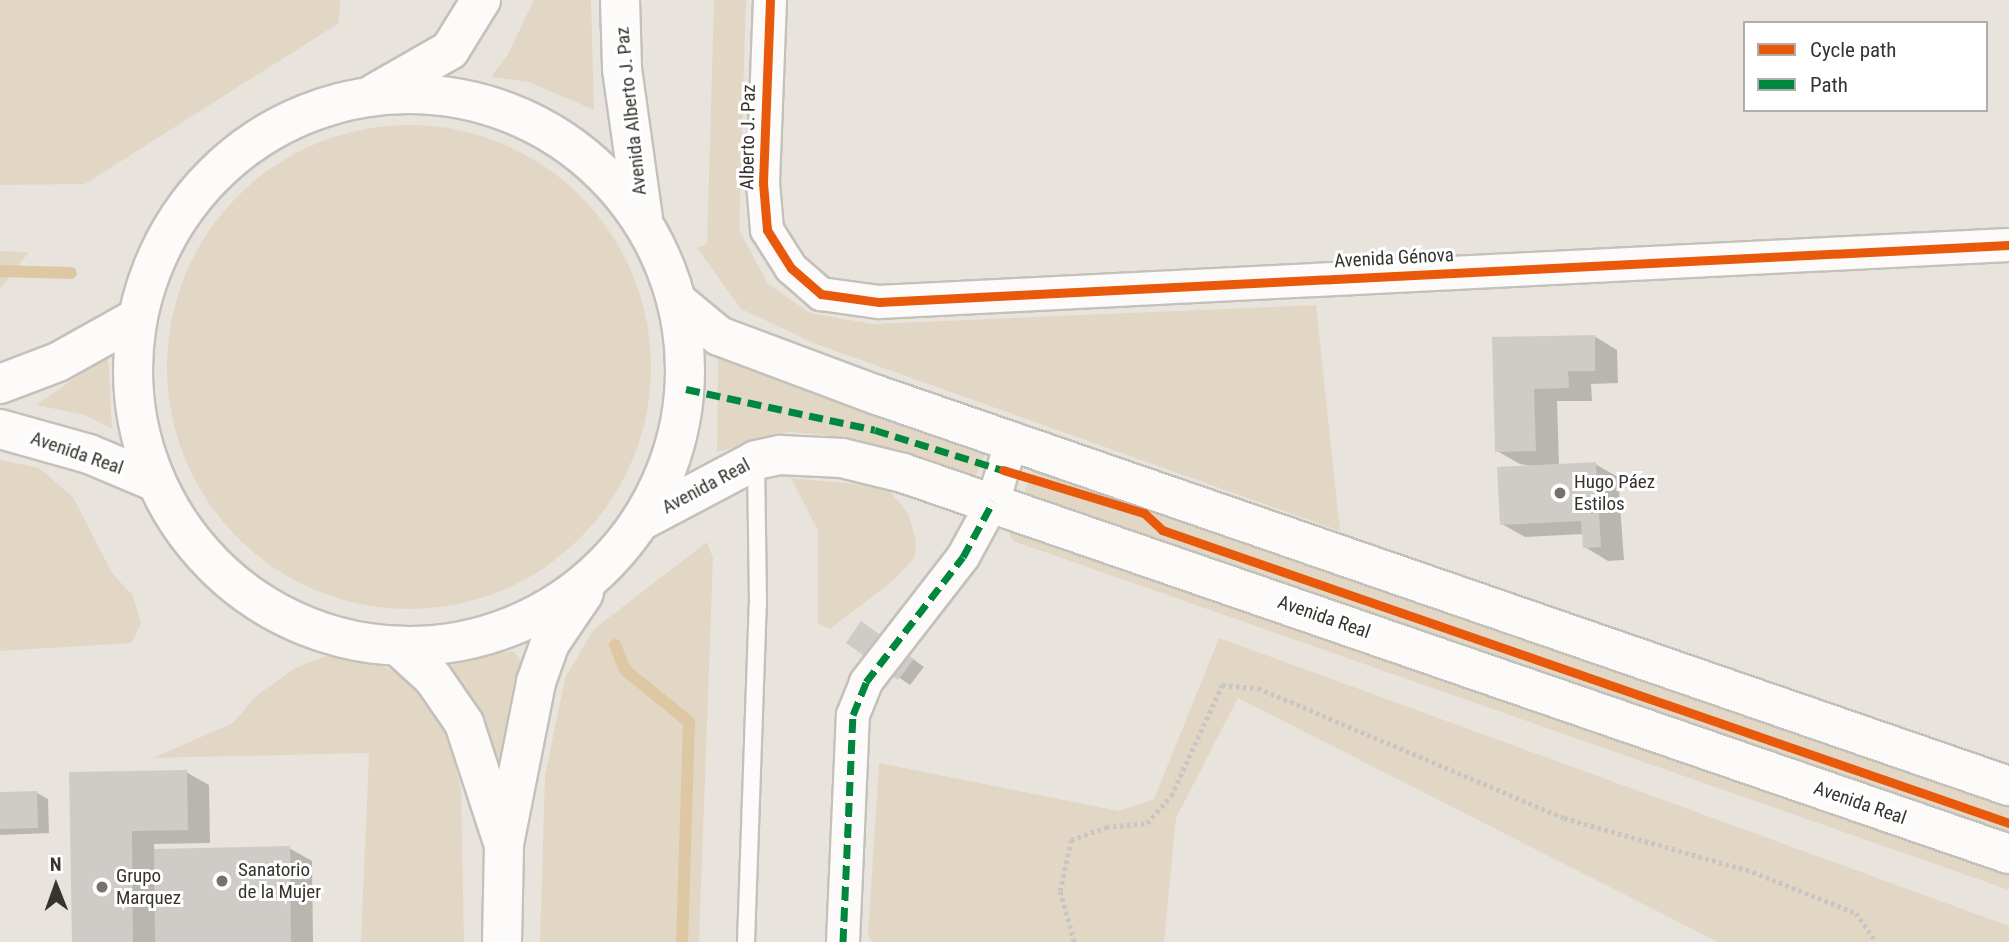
<!DOCTYPE html>
<meta charset="utf-8">
<style>
body{margin:0}
#map{position:relative;width:2009px;height:942px;overflow:hidden;background:#e8e4dd;font-family:"Roboto Condensed",sans-serif}
div>[style]{position:absolute}
.green>*{inset:0;background:#e2d7c4}
.round{border-radius:50%}
.shadow>*{inset:0;background:#0003}
.stream>*{height:12px;margin:-6px;padding:0 6px;transform-origin:6px;border-radius:6px;background:#dec8a4}
.building>*{inset:0;background:#cfcbc6}
.path>*{height:4.5px;margin-top:-2.25px;transform-origin:0;background:repeating-linear-gradient(90deg,#c8c6c4 0 3.5px,transparent 0 7px)}
.roads{filter:drop-shadow(2px 0 #c4c1bb) drop-shadow(-2px 0 #c4c1bb) drop-shadow(0 2px #c4c1bb) drop-shadow(0 -2px #c4c1bb)}
.service>*{height:16px;margin:-8px;padding:0 8px;transform-origin:8px;border-radius:8px;background:#fcfbfa}
.minor>*{height:32px;margin:-16px;padding:0 16px;transform-origin:16px;border-radius:16px;background:#fcfbfa}
.secondary>*{height:38px;margin:-19px;padding:0 19px;transform-origin:19px;border-radius:19px;background:#fcfbfa}
.secondary>.ring{margin:-19px;padding:0;box-sizing:content-box;background:none;border:38px solid #fcfbfa;border-radius:50%}
.quiet>*{height:7px;margin-top:-3.5px;transform-origin:0;background:repeating-linear-gradient(90deg,#00873e 0 14px,transparent 0 21px)}
.cycleway>*{height:9px;margin:-4.5px;padding:0 4.5px;transform-origin:4.5px;border-radius:4.5px;background:#e8590c}
.dots>*{width:19px;height:19px;translate:-50% -50%;box-sizing:border-box;border:4px solid #fff;border-radius:50%}
span{translate:-50% -50%;white-space:nowrap;text-align:center;line-height:1.15;-webkit-text-stroke:6px #fff;paint-order:stroke}
.street-label{font-size:19px;color:#37342f}
.poi-label{font-size:19px;color:#37342f}
.left{translate:0 -50%;text-align:left}
.legend{position:absolute;left:1743px;top:21px;width:245px;height:91px;box-sizing:border-box;background:#fff;border:2px solid #afaeac;margin:0;padding:9px 12px;list-style:none;font-size:21px;color:#37342f}
.legend li{display:flex;align-items:center;gap:14px;height:35px}
.legend b{width:35px;border:2px solid #afaeac}
.north{position:absolute;left:21px;top:851px;width:70px;height:70px;-webkit-text-stroke:5px #fff;paint-order:stroke;rotate:359deg;font-size:19px;font-weight:700;line-height:28px;text-align:center;color:#37342f}
.north::after{content:'';display:block;margin:auto;width:24px;height:32px;background:#37342f;clip-path:polygon(50% 0,100% 100%,50% 72%,0 100%)}
</style>
<div id="map">
<div class="green">
<i style="clip-path:polygon(0 0,340px 0,339px 23px,85px 184px,0 185px)"></i>
<i style="clip-path:polygon(534px 0,591px 0,594px 110px,529px 82px,491px 77px,508px 54px)"></i>
<i style="clip-path:polygon(714px 0,746px 0,739px 230px,768px 284px,810px 313px,873px 324px,1316px 305px,1340px 531px,816px 344px,741px 309px,697px 248px,707px 244px)"></i>
<i class="round" style="left:167px;top:125px;width:484px;height:484px"></i>
<i style="clip-path:polygon(0 251px,29px 252px,0 289px)"></i>
<i style="clip-path:polygon(718px 352px,988px 448px,972px 484px,824px 435px,788px 432px,717px 452px)"></i>
<i style="clip-path:polygon(108px 355px,112px 429px,85px 415px,36px 405px)"></i>
<i style="clip-path:polygon(0 460px,39px 468px,73px 497px,112px 573px,133px 596px,141px 623px,132px 643px,0 651px)"></i>
<i style="clip-path:polygon(1051px 468px,2009px 801px,2009px 836px,1029px 502px,1025px 489px,1034px 470px)"></i>
<i style="clip-path:polygon(791px 478px,886px 487px,908px 513px,916px 541px,915px 557px,894px 580px,830px 629px,818px 623px,818px 531px)"></i>
<i style="clip-path:polygon(993px 502px,2009px 854px,2009px 890px,1013px 541px)"></i>
<i style="clip-path:polygon(707px 542px,713px 558px,699px 942px,540px 942px,545px 776px,565px 678px,594px 629px)"></i>
<i style="clip-path:polygon(1219px 638px,2009px 926px,2009px 942px,1718px 942px,1238px 698px,1176px 818px,1164px 942px,872px 942px,868px 935px,879px 763px,1119px 811px,1154px 799px)"></i>
<i style="clip-path:polygon(513px 651px,522px 661px,503px 799px,449px 673px,453px 661px)"></i>
<i style="clip-path:polygon(333px 653px,374px 660px,418px 686px,446px 731px,461px 788px,464px 942px,361px 942px,369px 753px,153px 758px,233px 723px,256px 696px,295px 668px)"></i>
</div>
<div class="shadow">
<i style="clip-path:polygon(1594px 336px,1617px 350px,1618px 383px,1591px 384px,1592px 401px,1557px 401px,1559px 466px,1595px 464px,1618px 477px,1624px 560px,1608px 561px,1585px 547px,1584px 534px,1525px 537px,1502px 524px,1538px 467px,1520px 464px,1497px 451px,1494px 339px)"></i>
<i style="clip-path:polygon(873px 630px,924px 667px,910px 685px,848px 643px)"></i>
<i style="clip-path:polygon(186px 772px,209px 785px,210px 843px,154px 844px,154px 850px,289px 848px,312px 861px,313px 942px,74px 942px,71px 774px)"></i>
<i style="clip-path:polygon(37px 793px,48px 799px,49px 833px,0 835px,0 794px)"></i>
</div>
<div class="stream">
<i style="left:0;top:271px;width:71px;rotate:1.6deg"></i>
<i style="left:615px;top:645px;width:27px;rotate:68deg"></i>
<i style="left:625px;top:670px;width:82px;rotate:39.1deg"></i>
<i style="left:689px;top:722px;width:220px;rotate:91.8deg"></i>
</div>
<div class="building">
<i style="clip-path:polygon(1595px 335px,1595px 371px,1568px 371px,1569px 388px,1534px 389px,1536px 451px,1495px 452px,1492px 337px)"></i>
<i style="clip-path:polygon(1596px 462px,1601px 547px,1583px 548px,1581px 521px,1500px 525px,1497px 467px)"></i>
<i style="clip-path:polygon(861px 621px,914px 659px,898px 680px,846px 643px)"></i>
<i style="clip-path:polygon(187px 770px,188px 830px,132px 831px,133px 942px,72px 942px,69px 772px)"></i>
<i style="clip-path:polygon(37px 791px,38px 828px,0 829px,0 792px)"></i>
<i style="clip-path:polygon(290px 846px,291px 942px,155px 942px,154px 849px)"></i>
</div>
<div class="path">
<i style="left:1074px;top:942px;width:53px;rotate:-105.4deg"></i>
<i style="left:1060px;top:891px;width:52px;rotate:-77.8deg"></i>
<i style="left:1071px;top:840px;width:37px;rotate:-20deg"></i>
<i style="left:1106px;top:827px;width:41px;rotate:-5.6deg"></i>
<i style="left:1147px;top:823px;width:36px;rotate:-48deg"></i>
<i style="left:1171px;top:796px;width:122px;rotate:-65.3deg"></i>
<i style="left:1222px;top:685px;width:36px;rotate:5deg"></i>
<i style="left:1258px;top:688px;width:332px;rotate:23deg"></i>
<i style="left:1564px;top:818px;width:197px;rotate:15.9deg"></i>
<i style="left:1753px;top:872px;width:111px;rotate:21.7deg"></i>
<i style="left:1856px;top:913px;width:35px;rotate:55deg"></i>
</div>
<div class="roads">
<div class="service">
<i style="left:746px;top:942px;width:339px;rotate:-88deg"></i>
<i style="left:758px;top:603px;width:141px;rotate:-90.8deg"></i>
</div>
<div class="minor">
<i style="left:770px;top:0;width:183px;rotate:92.2deg"></i>
<i style="left:763px;top:183px;width:47px;rotate:85.1deg"></i>
<i style="left:767px;top:230px;width:45px;rotate:57.7deg"></i>
<i style="left:791px;top:268px;width:40px;rotate:41deg"></i>
<i style="left:821px;top:294px;width:59px;rotate:7.9deg"></i>
<i style="left:879px;top:302px;width:1131px;rotate:-2.89deg"></i>
<i style="left:843px;top:942px;width:227px;rotate:-87.5deg"></i>
<i style="left:853px;top:715px;width:35px;rotate:-68deg"></i>
<i style="left:866px;top:682px;width:158px;rotate:-52.2deg"></i>
<i style="left:963px;top:557px;width:63px;rotate:-61.4deg"></i>
<i style="left:993px;top:502px;width:62px;rotate:-73deg"></i>
</div>
<div class="secondary">
<i style="left:620px;top:0;width:69px;rotate:88.3deg"></i>
<i style="left:622px;top:69px;width:151px;rotate:82deg"></i>
<i style="left:375px;top:93px;width:86px;rotate:-29.8deg"></i>
<i style="left:450px;top:50px;width:59px;rotate:-58.2deg"></i>
<i class="ring" style="left:133px;top:94px;width:514px;height:514px"></i>
<i style="left:679px;top:303px;width:52px;rotate:39.5deg"></i>
<i style="left:719px;top:336px;width:169px;rotate:20.5deg"></i>
<i style="left:877px;top:395px;width:1198px;rotate:19.06deg"></i>
<i style="left:0;top:384px;width:62px;rotate:-20.8deg"></i>
<i style="left:58px;top:362px;width:88px;rotate:-29.2deg"></i>
<i style="left:0;top:429px;width:92px;rotate:15.7deg"></i>
<i style="left:89px;top:454px;width:69px;rotate:22.9deg"></i>
<i style="left:641px;top:521px;width:130px;rotate:-27.9deg"></i>
<i style="left:756px;top:460px;width:25px;rotate:-12deg"></i>
<i style="left:780px;top:455px;width:62px;rotate:2.8deg"></i>
<i style="left:842px;top:458px;width:63px;rotate:13.8deg"></i>
<i style="left:903px;top:473px;width:1170px;rotate:19.01deg"></i>
<i style="left:398px;top:646px;width:47px;rotate:42.4deg"></i>
<i style="left:433px;top:678px;width:55px;rotate:55.4deg"></i>
<i style="left:464px;top:723px;width:125px;rotate:71.9deg"></i>
<i style="left:502px;top:942px;width:98px;rotate:-88.8deg"></i>
<i style="left:504px;top:844px;width:165px;rotate:-78.8deg"></i>
<i style="left:536px;top:682px;width:41px;rotate:-70.3deg"></i>
<i style="left:550px;top:643px;width:60px;rotate:-55.8deg"></i>
</div>
</div>
<div class="quiet">
<i style="left:686px;top:389px;width:193px;rotate:12.2deg"></i>
<i style="left:875px;top:430px;width:134px;rotate:17.4deg"></i>
<i style="left:843px;top:942px;width:227px;rotate:-87.5deg"></i>
<i style="left:853px;top:715px;width:35px;rotate:-68deg"></i>
<i style="left:866px;top:682px;width:158px;rotate:-52.2deg"></i>
<i style="left:963px;top:557px;width:63px;rotate:-61.4deg"></i>
</div>
<div class="cycleway">
<i style="left:770px;top:0;width:183px;rotate:92.2deg"></i>
<i style="left:763px;top:183px;width:47px;rotate:85.1deg"></i>
<i style="left:767px;top:230px;width:45px;rotate:57.7deg"></i>
<i style="left:791px;top:268px;width:40px;rotate:41deg"></i>
<i style="left:821px;top:294px;width:59px;rotate:7.9deg"></i>
<i style="left:879px;top:302px;width:1131px;rotate:-2.89deg"></i>
<i style="left:1003px;top:470px;width:147px;rotate:17deg"></i>
<i style="left:1144px;top:513px;width:25px;rotate:43deg"></i>
<i style="left:1162px;top:530px;width:896px;rotate:19.08deg"></i>
</div>
<div class="dots">
<i style="left:1560px;top:493px;background:#75726c"></i>
<i style="left:222px;top:881px;background:#75726c"></i>
<i style="left:102px;top:887px;background:#75726c"></i>
</div>
<div class="street-label">
<span style="left:631px;top:111px;rotate:-96deg">Avenida Alberto J. Paz</span>
<span style="left:748px;top:137px;rotate:-89deg">Alberto J. Paz</span>
<span style="left:1394px;top:258px;rotate:-3deg">Avenida Génova</span>
<span style="left:77px;top:453px;rotate:19deg">Avenida Real</span>
<span style="left:706px;top:486px;rotate:-28deg">Avenida Real</span>
<span style="left:1324px;top:617px;rotate:19deg">Avenida Real</span>
<span style="left:1860px;top:803px;rotate:19deg">Avenida Real</span>
</div>
<div class="poi-label">
<span class="left" style="left:1574px;top:493px">Hugo Páez<br>Estilos</span>
<span class="left" style="left:238px;top:881px">Sanatorio<br>de la Mujer</span>
<span class="left" style="left:116px;top:887px">Grupo<br>Marquez</span>
</div>
<ul class="legend">
<li><b style="height:9px;background:#e8590c"></b>Cycle path</li>
<li><b style="height:9px;background:#00873e"></b>Path</li>
</ul>
<div class="north">N</div>
</div>
